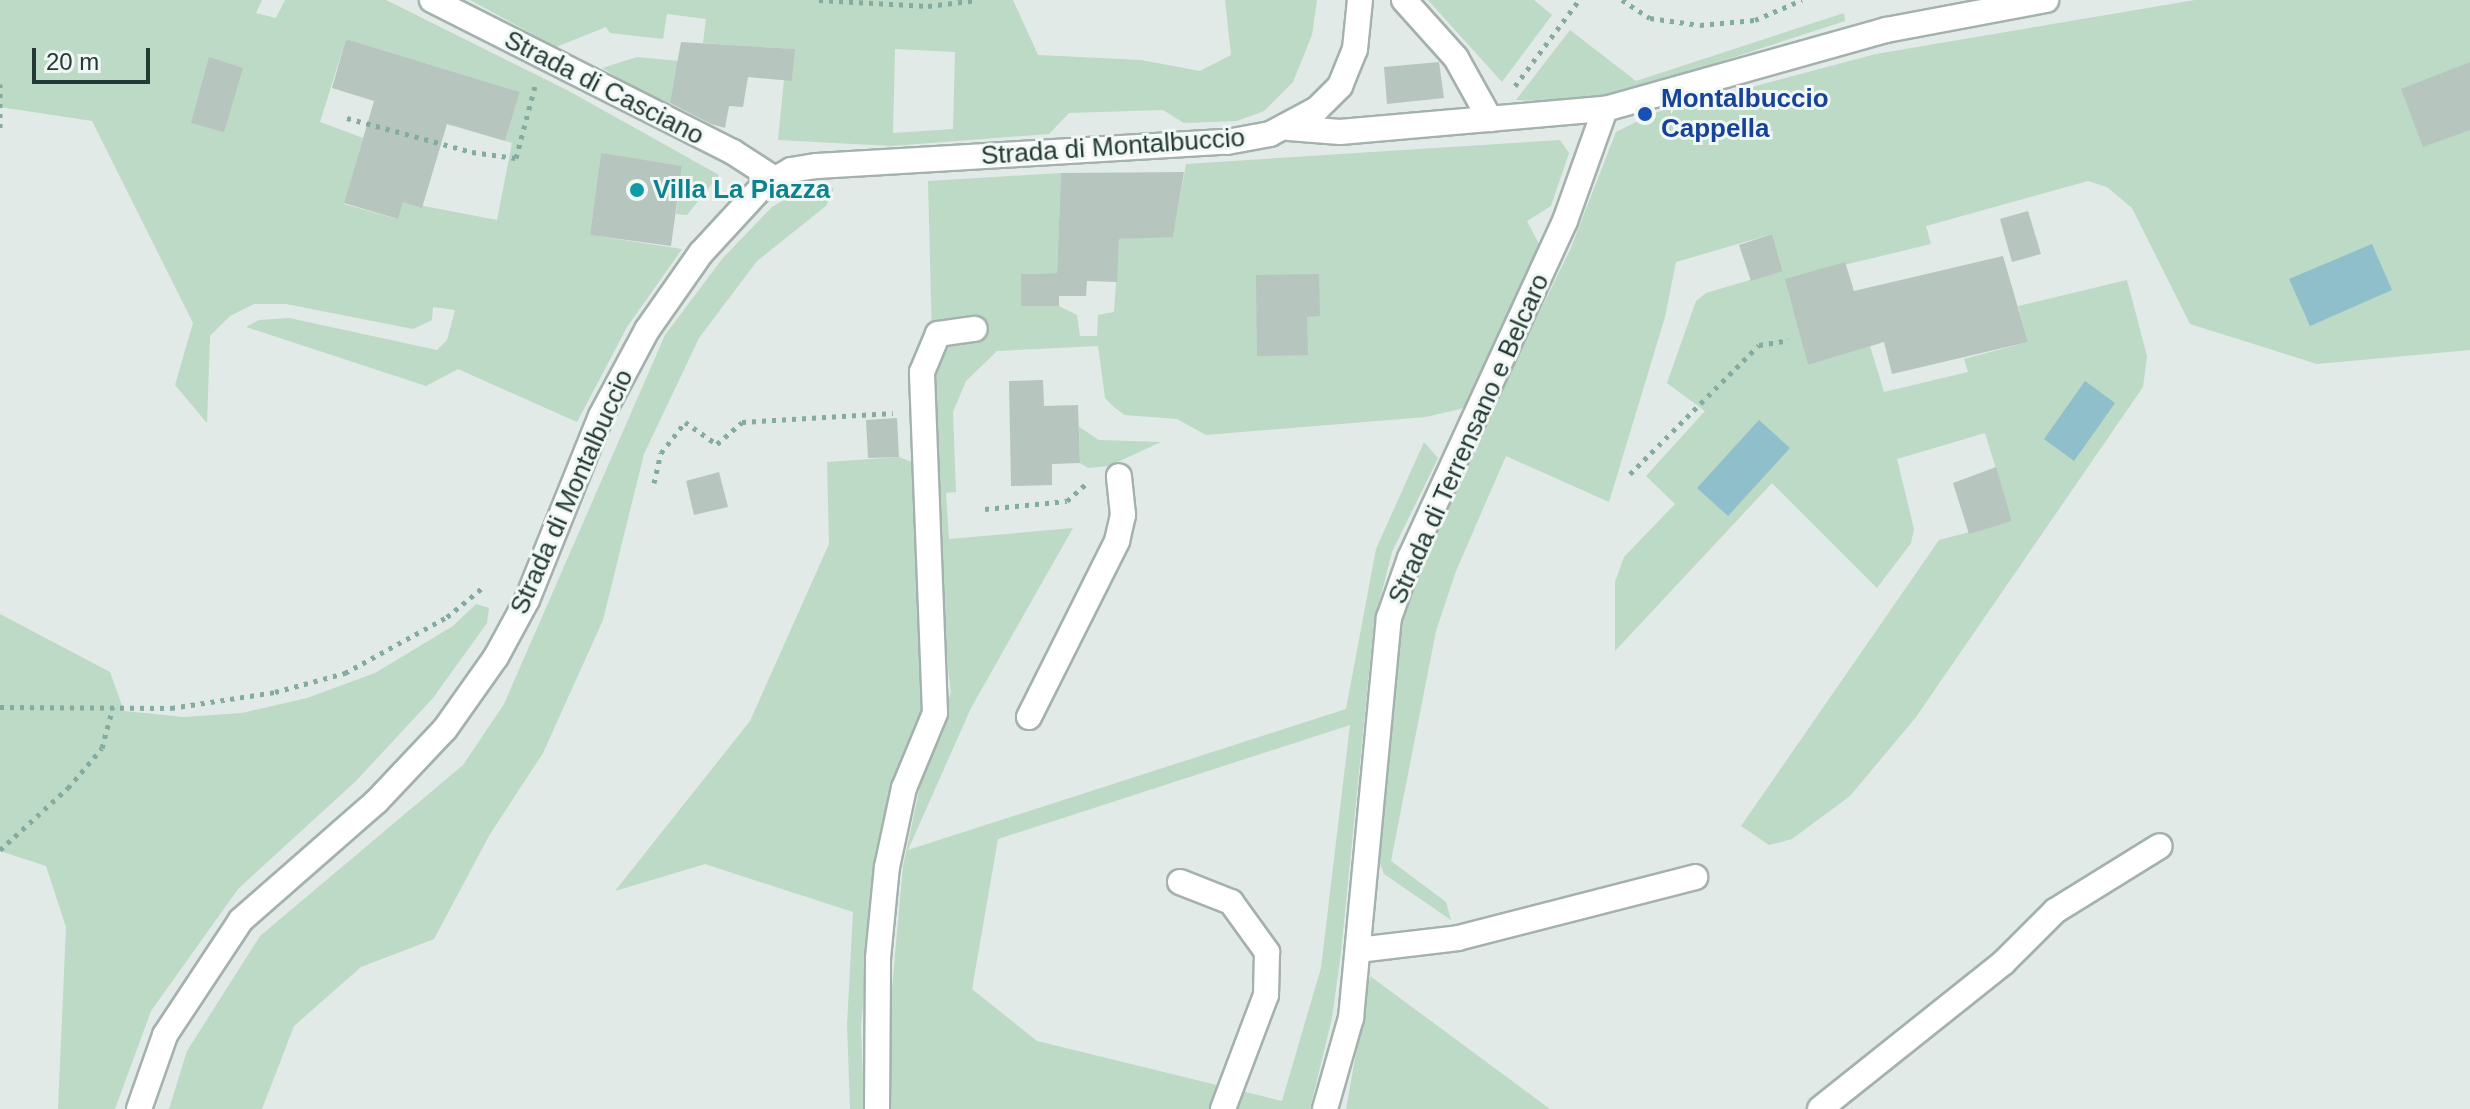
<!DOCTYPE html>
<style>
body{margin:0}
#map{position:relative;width:2470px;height:1109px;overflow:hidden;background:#e1eae6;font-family:Arial,sans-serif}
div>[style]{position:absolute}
.green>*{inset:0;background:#bcdac5}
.water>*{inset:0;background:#8ebfcb}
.building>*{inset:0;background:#b7c5bf}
.path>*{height:5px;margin-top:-2.5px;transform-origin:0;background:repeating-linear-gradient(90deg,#84aba0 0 4px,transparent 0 10px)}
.roads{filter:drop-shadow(2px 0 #a4b1ad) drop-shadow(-2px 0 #a4b1ad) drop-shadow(0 2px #a4b1ad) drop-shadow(0 -2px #a4b1ad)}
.minor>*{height:24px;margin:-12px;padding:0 12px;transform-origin:12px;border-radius:12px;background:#fff}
.dots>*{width:22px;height:22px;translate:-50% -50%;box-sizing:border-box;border:4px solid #f1f7f4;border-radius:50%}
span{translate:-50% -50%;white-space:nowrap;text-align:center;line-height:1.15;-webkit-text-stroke:6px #f1f7f4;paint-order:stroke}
.street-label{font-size:26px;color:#233934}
.transit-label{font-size:26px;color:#164399;font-weight:700}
.left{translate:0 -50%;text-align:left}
.culture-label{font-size:26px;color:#0d838f;font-weight:700}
.scale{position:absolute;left:32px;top:48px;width:118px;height:36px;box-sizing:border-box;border:4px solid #233934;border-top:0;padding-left:10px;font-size:24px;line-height:28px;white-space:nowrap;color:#233934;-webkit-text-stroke:6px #f1f7f4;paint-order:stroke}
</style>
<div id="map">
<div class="green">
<i style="clip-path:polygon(evenodd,0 0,262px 0,256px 13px,276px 18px,285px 0,386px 0,567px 90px,719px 175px,687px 215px,676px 214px,682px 166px,601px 154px,590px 235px,682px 249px,627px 327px,577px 422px,458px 369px,426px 386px,246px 327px,259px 320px,289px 318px,437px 350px,447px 340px,455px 310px,433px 307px,432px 320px,413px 329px,286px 304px,254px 304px,230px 316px,210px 336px,207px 423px,175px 385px,193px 323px,92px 121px,0 107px,0 0,346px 39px,520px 92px,505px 141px,512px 143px,497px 220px,403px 202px,397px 219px,344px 204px,363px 138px,320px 122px,346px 39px)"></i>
<i style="clip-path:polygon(evenodd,470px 0,1013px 0,1038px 55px,1141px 60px,1200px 71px,1231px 55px,1225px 0,1317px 0,1312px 35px,1293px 82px,1264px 111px,1237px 121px,1184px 123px,1163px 110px,1069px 113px,1049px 134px,892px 146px,778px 140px,784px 80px,792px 80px,794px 49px,703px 43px,706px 19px,667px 14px,663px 39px,610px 33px,606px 27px,556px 47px,470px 0,895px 49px,955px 52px,953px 129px,893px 133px,895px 49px)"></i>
<i style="clip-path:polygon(1428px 0,1534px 0,1552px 15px,1502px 82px)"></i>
<i style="clip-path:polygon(2195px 0,2470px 0,2470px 350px,2317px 364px,2190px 324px,2132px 208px,2107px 187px,2088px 181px,1926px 226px,1931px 244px,1786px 279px,1808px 365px,1870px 346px,1884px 392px,1968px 372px,1964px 359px,2028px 342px,2018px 306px,2127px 280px,2147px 356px,2143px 387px,1916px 717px,1850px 796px,1792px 839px,1769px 845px,1741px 826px,1939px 540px,2012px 521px,1985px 433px,1897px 459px,1914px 529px,1911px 543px,1877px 588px,1772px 483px,1615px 651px,1615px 582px,1624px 557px,1675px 504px,1646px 476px,1705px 411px,1667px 383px,1696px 301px,1706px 293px,1783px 270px,1772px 234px,1676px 262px,1665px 317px,1609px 502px,1506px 456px,1456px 571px,1436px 631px,1391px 861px,1446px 902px,1451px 920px,1384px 874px,1378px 858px,1398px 619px,1418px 560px,1570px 250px,1616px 132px,1654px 113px,1876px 54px)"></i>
<i style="clip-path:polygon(1844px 13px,1845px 21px,1624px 93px,1575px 102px,1516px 100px,1570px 30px,1636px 81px)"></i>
<i style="clip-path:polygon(637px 57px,678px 61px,669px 109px,602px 68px)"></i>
<i style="clip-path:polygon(evenodd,1560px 140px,1569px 153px,1551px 206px,1527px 221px,1539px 244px,1464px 408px,1426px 417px,1206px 435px,1177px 419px,1125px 415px,1115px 408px,1105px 398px,1098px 346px,997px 351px,966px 381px,953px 412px,956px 492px,946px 493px,949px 539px,1073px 528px,971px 708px,908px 850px,1346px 709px,1376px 549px,1424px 442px,1438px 458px,1392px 552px,1374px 623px,1341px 953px,1332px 1018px,1310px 1109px,891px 1109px,890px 1011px,903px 866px,922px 777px,951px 693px,938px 581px,928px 181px,1061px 173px,1057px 273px,1021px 274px,1021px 306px,1059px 306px,1077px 315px,1080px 336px,1097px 336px,1098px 315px,1114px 312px,1119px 239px,1173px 236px,1186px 164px,1560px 140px,1350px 725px,1321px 968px,1282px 1101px,1037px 1041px,972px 989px,998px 839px,1350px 725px)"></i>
<i style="clip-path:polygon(834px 188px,826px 206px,757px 261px,699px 338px,644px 454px,603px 620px,543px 753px,490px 834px,434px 939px,361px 967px,294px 1026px,262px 1109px,169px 1109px,187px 1051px,260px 936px,463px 765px,504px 704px,665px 335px,722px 259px,772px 207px,792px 195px)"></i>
<i style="clip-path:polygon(1079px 427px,1099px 440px,1161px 442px,1109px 466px,1088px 468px,1080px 463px)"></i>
<i style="clip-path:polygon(899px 457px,914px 463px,923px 718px,892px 784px,874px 868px,861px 1027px,864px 1109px,850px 1109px,847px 1025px,853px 912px,705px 864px,615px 891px,750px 721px,829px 544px,827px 462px)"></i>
<i style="clip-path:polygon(476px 604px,489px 608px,487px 623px,433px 698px,356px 781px,238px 889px,151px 1011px,115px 1109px,58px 1109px,66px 927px,46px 866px,0 851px,0 614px,110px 672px,124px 711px,184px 717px,242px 713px,307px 698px,375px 673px,453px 626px)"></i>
<i style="clip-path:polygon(1370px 976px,1550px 1109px,1346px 1109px)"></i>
</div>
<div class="water">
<i style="clip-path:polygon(2372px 244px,2392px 290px,2310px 326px,2289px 279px)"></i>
<i style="clip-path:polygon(2085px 381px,2115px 403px,2074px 461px,2044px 439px)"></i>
<i style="clip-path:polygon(1759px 420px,1790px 448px,1728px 516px,1697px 488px)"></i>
</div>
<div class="building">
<i style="clip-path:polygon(346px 39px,520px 92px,505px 141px,447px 124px,422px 208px,403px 202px,398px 219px,344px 203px,374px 101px,332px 88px)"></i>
<i style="clip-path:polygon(681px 42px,795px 49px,792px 81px,748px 77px,743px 107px,729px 106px,725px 128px,711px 124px,670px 103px)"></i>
<i style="clip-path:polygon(209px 57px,243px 68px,224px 132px,191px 123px)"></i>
<i style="clip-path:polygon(1439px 62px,1444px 98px,1387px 104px,1384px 67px)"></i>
<i style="clip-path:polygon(2470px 62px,2470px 130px,2423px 147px,2401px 89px)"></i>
<i style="clip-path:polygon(601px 153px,682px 166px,671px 246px,590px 235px)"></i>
<i style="clip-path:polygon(1184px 172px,1173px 237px,1119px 239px,1117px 282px,1087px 281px,1086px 296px,1059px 296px,1059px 306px,1021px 306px,1021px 274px,1057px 273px,1061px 173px)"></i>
<i style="clip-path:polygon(2028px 211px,2041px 254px,2012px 262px,2000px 219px)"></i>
<i style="clip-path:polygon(1772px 234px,1783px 271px,1751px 281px,1739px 245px)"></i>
<i style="clip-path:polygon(2003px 256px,2028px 342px,1892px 374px,1884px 342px,1808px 365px,1785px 279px,1845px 262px,1854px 291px)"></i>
<i style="clip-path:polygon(1319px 274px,1320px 316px,1307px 317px,1308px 355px,1257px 356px,1256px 275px)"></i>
<i style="clip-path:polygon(1043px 380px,1044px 406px,1078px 405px,1080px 463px,1052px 464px,1052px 485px,1011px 486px,1009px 381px)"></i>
<i style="clip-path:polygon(897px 418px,899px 457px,868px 458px,866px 420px)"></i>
<i style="clip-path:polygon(1996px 467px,2012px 521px,1969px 534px,1953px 483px)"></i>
<i style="clip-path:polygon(719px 472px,728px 507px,694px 515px,686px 481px)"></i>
</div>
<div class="path">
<i style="left:819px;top:0;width:109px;rotate:3.2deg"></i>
<i style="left:928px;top:6px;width:50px;rotate:-6.8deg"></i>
<i style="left:1622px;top:0;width:33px;rotate:33deg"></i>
<i style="left:1650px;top:18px;width:50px;rotate:8deg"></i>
<i style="left:1700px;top:25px;width:55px;rotate:-5.2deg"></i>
<i style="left:1755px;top:20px;width:51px;rotate:-23.1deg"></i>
<i style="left:0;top:84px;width:45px;rotate:90deg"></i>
<i style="left:1515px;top:86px;width:107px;rotate:-53.3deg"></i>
<i style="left:347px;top:118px;width:130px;rotate:15.2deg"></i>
<i style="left:472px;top:152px;width:44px;rotate:7.8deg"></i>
<i style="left:516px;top:158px;width:74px;rotate:-75.2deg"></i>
<i style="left:1630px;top:474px;width:182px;rotate:-45deg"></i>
<i style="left:1759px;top:345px;width:30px;rotate:-9deg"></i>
<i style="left:654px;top:483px;width:31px;rotate:-77deg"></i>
<i style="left:661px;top:453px;width:39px;rotate:-52deg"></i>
<i style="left:685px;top:422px;width:39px;rotate:35deg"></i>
<i style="left:717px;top:444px;width:33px;rotate:-41deg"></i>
<i style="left:742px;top:422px;width:151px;rotate:-3.4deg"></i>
<i style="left:985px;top:509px;width:82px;rotate:-5.6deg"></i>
<i style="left:1067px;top:501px;width:27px;rotate:-42deg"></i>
<i style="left:0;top:707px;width:171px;rotate:0.3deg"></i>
<i style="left:171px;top:708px;width:105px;rotate:-8.7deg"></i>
<i style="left:275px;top:692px;width:73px;rotate:-15.2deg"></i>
<i style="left:345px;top:673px;width:116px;rotate:-28.8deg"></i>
<i style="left:447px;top:617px;width:45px;rotate:-39.6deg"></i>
<i style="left:0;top:850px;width:92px;rotate:-42.4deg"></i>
<i style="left:68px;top:788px;width:52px;rotate:-49.6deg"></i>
<i style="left:102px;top:748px;width:42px;rotate:-75deg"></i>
</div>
<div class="roads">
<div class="minor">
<i style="left:432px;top:0;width:337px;rotate:26.8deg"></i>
<i style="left:733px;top:152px;width:48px;rotate:33deg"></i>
<i style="left:1404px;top:0;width:78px;rotate:48.1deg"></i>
<i style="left:1456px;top:58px;width:70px;rotate:60.9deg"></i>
<i style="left:1289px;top:128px;width:51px;rotate:4.5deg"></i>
<i style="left:1340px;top:132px;width:266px;rotate:-5deg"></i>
<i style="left:1605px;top:109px;width:292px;rotate:-15.7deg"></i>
<i style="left:1886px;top:30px;width:163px;rotate:-10.6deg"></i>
<i style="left:1029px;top:717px;width:197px;rotate:-63.4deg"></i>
<i style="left:1117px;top:541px;width:27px;rotate:-77deg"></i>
<i style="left:1123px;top:515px;width:39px;rotate:-96deg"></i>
<i style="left:1180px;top:882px;width:55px;rotate:21.4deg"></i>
<i style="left:1231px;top:902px;width:62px;rotate:54.2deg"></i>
<i style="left:1267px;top:952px;width:43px;rotate:91.3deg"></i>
<i style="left:1266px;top:995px;width:122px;rotate:110.7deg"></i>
<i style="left:1358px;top:950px;width:101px;rotate:-6.8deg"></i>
<i style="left:1458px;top:938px;width:245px;rotate:-14.4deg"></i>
<i style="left:139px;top:1109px;width:78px;rotate:-70.6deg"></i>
<i style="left:165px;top:1035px;width:138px;rotate:-56.5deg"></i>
<i style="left:241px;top:920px;width:179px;rotate:-41.2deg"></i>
<i style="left:376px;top:802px;width:100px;rotate:-46.6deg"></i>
<i style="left:445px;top:729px;width:88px;rotate:-54.7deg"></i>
<i style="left:496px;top:657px;width:65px;rotate:-61.5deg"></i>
<i style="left:527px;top:600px;width:198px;rotate:-68.1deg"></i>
<i style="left:601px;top:416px;width:98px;rotate:-61.9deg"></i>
<i style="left:647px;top:330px;width:94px;rotate:-55deg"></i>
<i style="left:701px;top:253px;width:90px;rotate:-47.3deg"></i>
<i style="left:762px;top:187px;width:34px;rotate:-30deg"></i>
<i style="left:791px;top:170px;width:26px;rotate:-9deg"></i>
<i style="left:817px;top:166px;width:411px;rotate:-3.4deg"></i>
<i style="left:1227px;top:142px;width:44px;rotate:-10.5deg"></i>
<i style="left:1270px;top:134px;width:53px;rotate:-28deg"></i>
<i style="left:1317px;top:109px;width:33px;rotate:-45deg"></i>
<i style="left:1340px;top:86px;width:40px;rotate:-68deg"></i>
<i style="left:1355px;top:49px;width:49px;rotate:-84.2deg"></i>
<i style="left:877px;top:1109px;width:151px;rotate:-89.6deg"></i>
<i style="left:878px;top:958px;width:91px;rotate:-84.4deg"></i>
<i style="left:887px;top:867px;width:81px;rotate:-77.9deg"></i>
<i style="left:904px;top:788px;width:81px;rotate:-67.5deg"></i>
<i style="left:935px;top:713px;width:341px;rotate:-92.2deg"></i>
<i style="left:922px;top:372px;width:41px;rotate:-67.2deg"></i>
<i style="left:938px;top:334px;width:37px;rotate:-8deg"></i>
<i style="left:1325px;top:1109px;width:95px;rotate:-74.1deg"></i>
<i style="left:1351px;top:1018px;width:402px;rotate:-84.6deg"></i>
<i style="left:1389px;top:618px;width:64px;rotate:-70.7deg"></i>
<i style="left:1410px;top:558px;width:371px;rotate:-65.3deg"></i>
<i style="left:1565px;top:221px;width:119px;rotate:-70.3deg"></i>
<i style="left:1820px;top:1109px;width:234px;rotate:-38.6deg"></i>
<i style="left:2003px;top:963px;width:74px;rotate:-45deg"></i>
<i style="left:2055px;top:911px;width:123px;rotate:-31.8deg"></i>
</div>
</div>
<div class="dots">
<i style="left:1645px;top:114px;background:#1a4fb4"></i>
<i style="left:637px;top:190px;background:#0f9aa8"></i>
</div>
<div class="street-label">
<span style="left:604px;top:88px;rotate:27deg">Strada di Casciano</span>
<span style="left:1113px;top:147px;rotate:-4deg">Strada di Montalbuccio</span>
<span style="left:1469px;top:439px;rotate:-66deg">Strada di Terrensano e Belcaro</span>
<span style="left:572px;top:492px;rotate:-66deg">Strada di Montalbuccio</span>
</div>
<div class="transit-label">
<span class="left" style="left:1661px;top:114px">Montalbuccio<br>Cappella</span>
</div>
<div class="culture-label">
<span class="left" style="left:653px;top:190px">Villa La Piazza</span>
</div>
<div class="scale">20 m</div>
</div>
